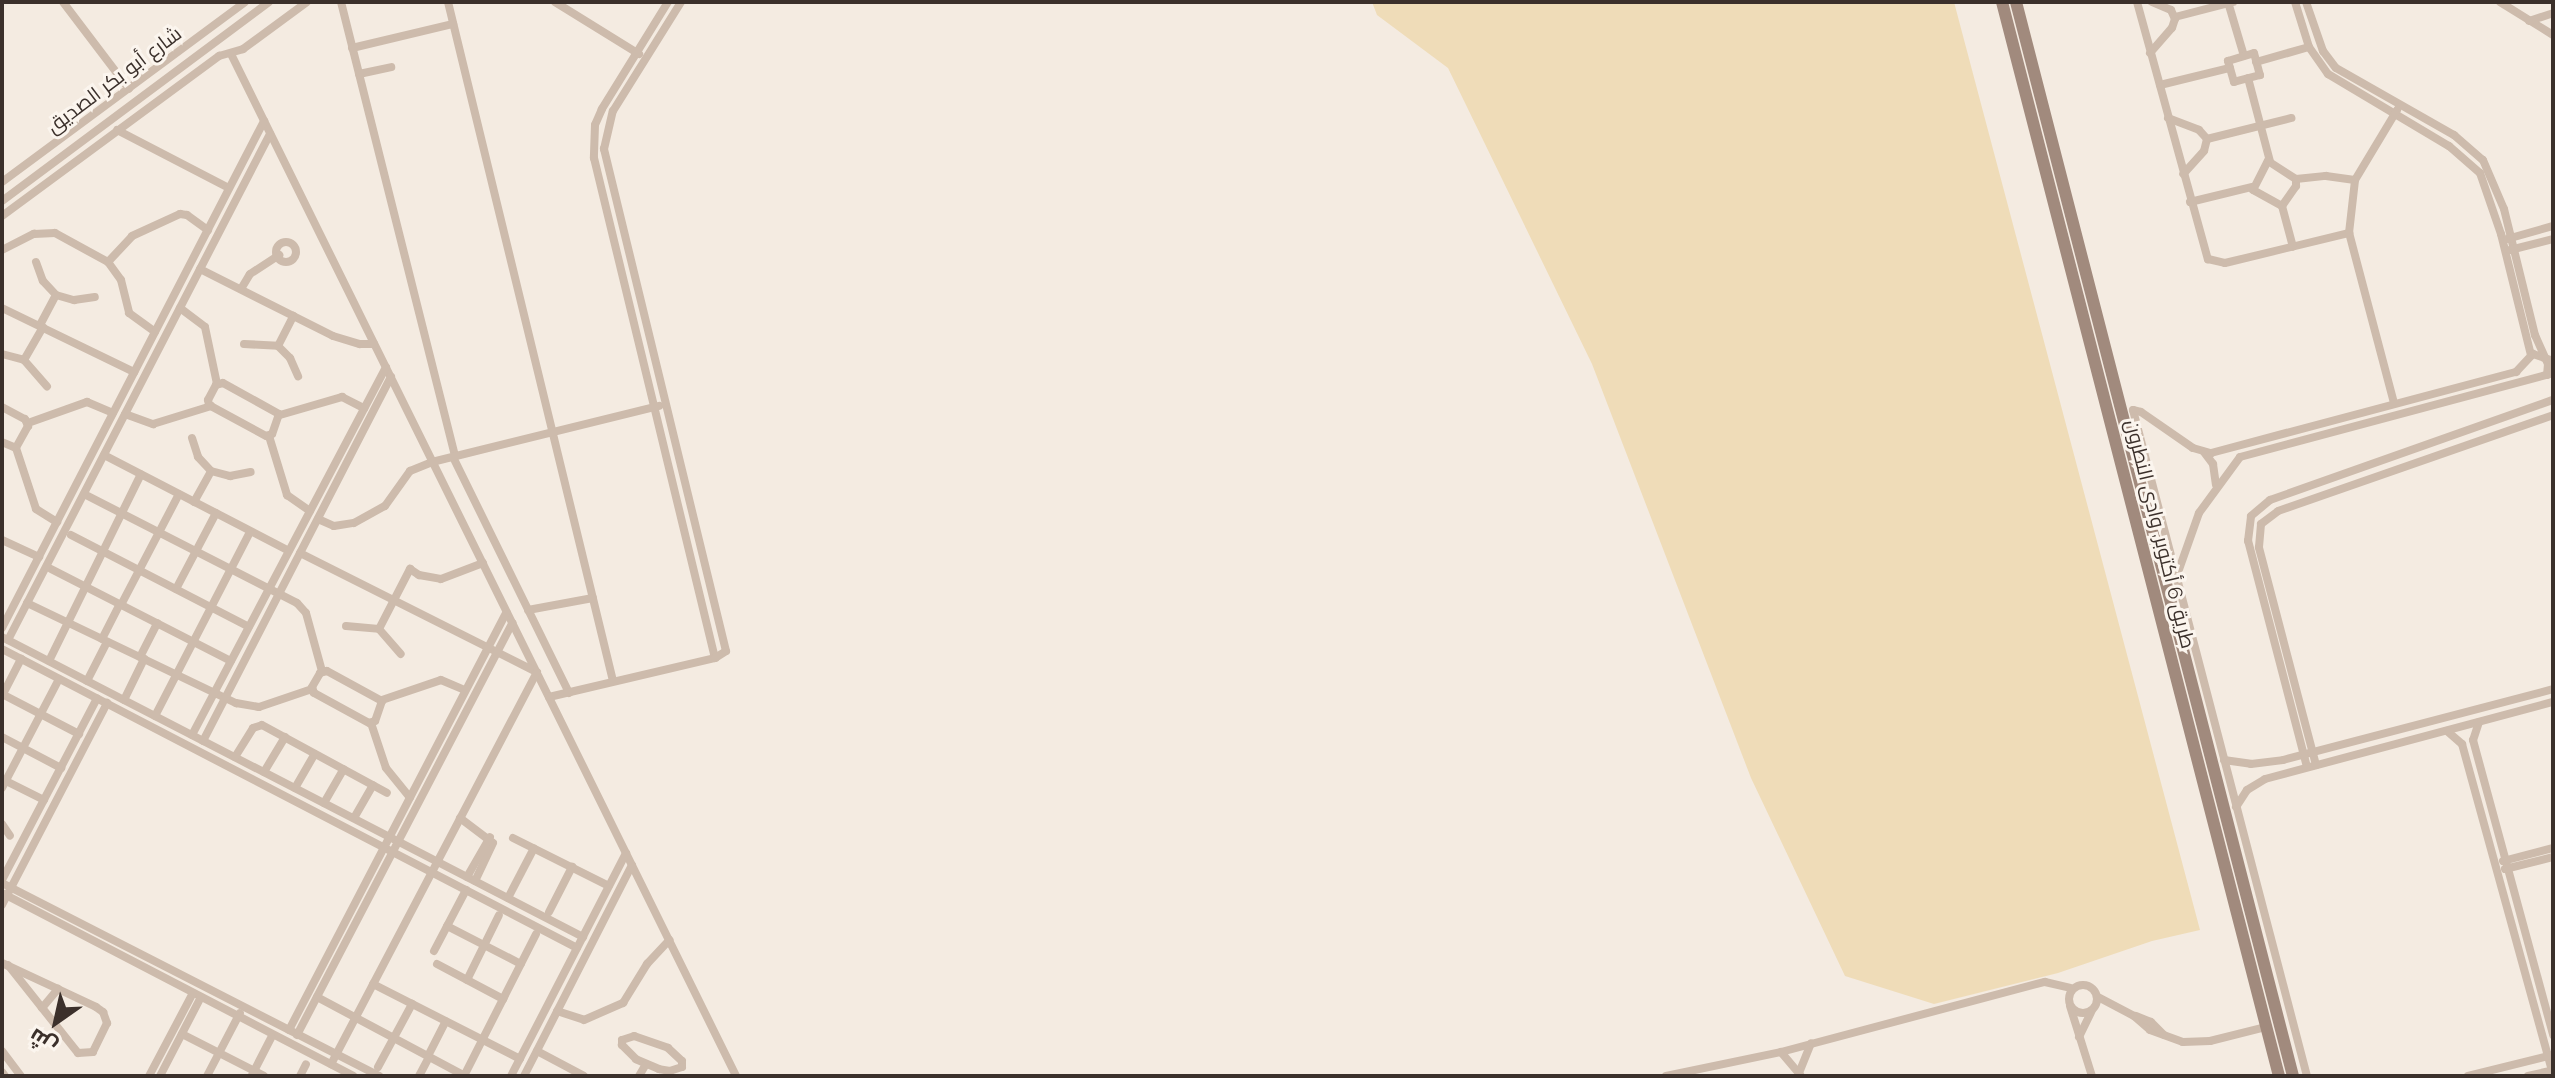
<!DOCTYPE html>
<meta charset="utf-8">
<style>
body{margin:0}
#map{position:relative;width:2555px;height:1078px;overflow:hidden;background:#f4ebe1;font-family:Raleway,Cairo,sans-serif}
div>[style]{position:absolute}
.sand>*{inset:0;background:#efdcb8}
.street>*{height:8px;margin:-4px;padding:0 4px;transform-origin:4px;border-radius:4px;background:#cdbbac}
.street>.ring{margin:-4px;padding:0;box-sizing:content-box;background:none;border:8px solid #cdbbac;border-radius:50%}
.secondary>*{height:12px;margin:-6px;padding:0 6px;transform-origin:6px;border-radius:6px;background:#a18a7d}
span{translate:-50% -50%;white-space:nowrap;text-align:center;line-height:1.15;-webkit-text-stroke:6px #fbf5ee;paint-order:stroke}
.street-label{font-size:20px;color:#3b302b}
.frame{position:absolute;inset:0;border:4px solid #3b302b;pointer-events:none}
.north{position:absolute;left:16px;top:982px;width:80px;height:80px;-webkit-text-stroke:6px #fbf5ee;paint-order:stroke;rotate:214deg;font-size:22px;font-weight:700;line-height:32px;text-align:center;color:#3b302b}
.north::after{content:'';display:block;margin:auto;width:28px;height:36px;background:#3b302b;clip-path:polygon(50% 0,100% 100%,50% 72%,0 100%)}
</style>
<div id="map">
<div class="sand">
<i style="clip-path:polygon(1372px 2px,1954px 2px,2200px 930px,2152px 941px,2058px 973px,1934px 1004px,1845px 976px,1751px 778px,1592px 364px,1448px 68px,1377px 15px)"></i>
</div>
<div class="street">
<i style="left:63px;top:2px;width:109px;rotate:52.8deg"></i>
<i style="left:341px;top:2px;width:468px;rotate:75.9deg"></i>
<i style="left:448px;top:2px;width:699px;rotate:76.34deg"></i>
<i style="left:555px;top:2px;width:99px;rotate:31.8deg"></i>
<i style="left:668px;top:2px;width:126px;rotate:121.7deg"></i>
<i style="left:602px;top:109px;width:17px;rotate:114deg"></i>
<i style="left:595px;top:125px;width:33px;rotate:92deg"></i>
<i style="left:594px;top:158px;width:514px;rotate:76.4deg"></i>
<i style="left:2137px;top:2px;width:267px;rotate:74.6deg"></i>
<i style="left:2208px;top:259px;width:17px;rotate:13deg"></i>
<i style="left:2225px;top:263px;width:128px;rotate:-13.6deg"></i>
<i style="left:2228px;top:2px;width:56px;rotate:73.5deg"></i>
<i style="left:2295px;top:2px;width:47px;rotate:72.7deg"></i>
<i style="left:2309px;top:47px;width:33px;rotate:55deg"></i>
<i style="left:2328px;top:74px;width:141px;rotate:30.8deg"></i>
<i style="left:2449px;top:146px;width:41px;rotate:41.1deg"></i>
<i style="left:2480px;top:173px;width:65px;rotate:71deg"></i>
<i style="left:2501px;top:234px;width:125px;rotate:76.1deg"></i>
<i style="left:2306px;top:2px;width:52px;rotate:70.9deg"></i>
<i style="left:2323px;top:51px;width:21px;rotate:53deg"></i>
<i style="left:2336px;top:68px;width:136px;rotate:29.6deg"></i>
<i style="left:2454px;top:135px;width:38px;rotate:41deg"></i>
<i style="left:2483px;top:160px;width:53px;rotate:66.8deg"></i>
<i style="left:2504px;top:209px;width:130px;rotate:76.2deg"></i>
<i style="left:2535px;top:335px;width:32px;rotate:66deg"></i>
<i style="left:2548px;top:364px;width:11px;rotate:95deg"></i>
<i style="left:2500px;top:2px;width:62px;rotate:31.9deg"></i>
<i style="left:2175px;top:17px;width:60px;rotate:-14.5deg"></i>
<i style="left:2529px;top:21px;width:25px;rotate:-18deg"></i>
<i style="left:352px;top:48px;width:104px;rotate:-13.4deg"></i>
<i style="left:2150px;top:53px;width:33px;rotate:-49deg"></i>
<i style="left:2172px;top:28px;width:9px;rotate:-72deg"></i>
<i style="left:2175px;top:19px;width:10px;rotate:-114deg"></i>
<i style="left:2171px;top:10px;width:21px;rotate:-157deg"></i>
<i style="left:2254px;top:53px;width:23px;rotate:75deg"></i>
<i style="left:2260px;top:75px;width:27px;rotate:165deg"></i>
<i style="left:2234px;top:82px;width:22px;rotate:-106deg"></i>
<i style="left:2228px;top:61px;width:27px;rotate:-17deg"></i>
<i style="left:231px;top:54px;width:1140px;rotate:63.7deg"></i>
<i style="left:2256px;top:62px;width:55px;rotate:-15.8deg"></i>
<i style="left:359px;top:74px;width:33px;rotate:-12deg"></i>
<i style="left:2248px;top:78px;width:86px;rotate:75.2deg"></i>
<i style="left:2160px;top:85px;width:72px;rotate:-13.7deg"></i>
<i style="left:2168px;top:118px;width:33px;rotate:21deg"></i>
<i style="left:2199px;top:130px;width:12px;rotate:48deg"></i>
<i style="left:2207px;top:139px;width:12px;rotate:104deg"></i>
<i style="left:2204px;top:151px;width:31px;rotate:132deg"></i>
<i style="left:117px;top:130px;width:126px;rotate:27.4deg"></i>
<i style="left:2207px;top:139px;width:87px;rotate:-14deg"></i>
<i style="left:2268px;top:161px;width:33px;rotate:33deg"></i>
<i style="left:2296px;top:179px;width:7px;rotate:90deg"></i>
<i style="left:2296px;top:186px;width:24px;rotate:125deg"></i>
<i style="left:2282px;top:206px;width:33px;rotate:-151deg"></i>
<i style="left:2253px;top:190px;width:33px;rotate:-63deg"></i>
<i style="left:2296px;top:179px;width:30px;rotate:-6deg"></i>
<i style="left:2326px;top:176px;width:29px;rotate:8deg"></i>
<i style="left:2px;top:182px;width:302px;rotate:-36.5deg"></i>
<i style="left:2px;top:201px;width:333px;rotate:-36.7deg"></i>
<i style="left:2190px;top:202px;width:64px;rotate:-13.6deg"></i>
<i style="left:2282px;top:206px;width:42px;rotate:75deg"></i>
<i style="left:2px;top:216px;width:270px;rotate:-36.4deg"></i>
<i style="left:219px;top:56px;width:25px;rotate:-16deg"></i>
<i style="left:243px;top:49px;width:79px;rotate:-36.3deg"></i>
<i style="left:2507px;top:239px;width:48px;rotate:-15.8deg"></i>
<i class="ring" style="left:276px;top:242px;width:12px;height:12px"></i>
<i style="left:2px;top:250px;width:36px;rotate:-27deg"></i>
<i style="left:34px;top:234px;width:21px;rotate:-3deg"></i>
<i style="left:55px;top:233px;width:60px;rotate:28.7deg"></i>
<i style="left:108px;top:262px;width:22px;rotate:54deg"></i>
<i style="left:121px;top:280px;width:34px;rotate:76deg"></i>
<i style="left:129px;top:313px;width:32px;rotate:36deg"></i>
<i style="left:2510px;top:250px;width:44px;rotate:-14.3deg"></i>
<i style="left:36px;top:262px;width:20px;rotate:70deg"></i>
<i style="left:43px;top:281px;width:19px;rotate:47deg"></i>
<i style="left:56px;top:295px;width:19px;rotate:16deg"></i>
<i style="left:74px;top:300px;width:21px;rotate:-8deg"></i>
<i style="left:108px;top:262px;width:35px;rotate:-47deg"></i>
<i style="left:132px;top:236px;width:53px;rotate:-24.6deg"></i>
<i style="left:180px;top:214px;width:7px;rotate:8deg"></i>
<i style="left:187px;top:215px;width:26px;rotate:36deg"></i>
<i style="left:200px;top:269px;width:149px;rotate:26.7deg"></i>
<i style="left:333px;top:336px;width:28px;rotate:17deg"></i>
<i style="left:360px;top:344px;width:14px"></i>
<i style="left:241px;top:289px;width:17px;rotate:-59deg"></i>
<i style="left:250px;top:274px;width:35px;rotate:-33deg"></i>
<i style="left:2px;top:308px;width:147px;rotate:25.9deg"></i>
<i style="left:180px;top:308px;width:31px;rotate:37deg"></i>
<i style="left:205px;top:327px;width:58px;rotate:78.1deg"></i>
<i style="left:40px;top:325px;width:34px;rotate:-62deg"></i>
<i style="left:244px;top:344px;width:34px;rotate:3deg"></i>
<i style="left:278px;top:346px;width:17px;rotate:45deg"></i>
<i style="left:290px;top:358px;width:20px;rotate:66deg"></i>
<i style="left:278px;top:346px;width:34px;rotate:-63deg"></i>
<i style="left:2px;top:354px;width:23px;rotate:15deg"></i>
<i style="left:24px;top:360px;width:35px;rotate:49deg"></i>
<i style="left:24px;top:360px;width:38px;rotate:-60deg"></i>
<i style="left:223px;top:383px;width:64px;rotate:29deg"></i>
<i style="left:279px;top:414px;width:21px;rotate:109deg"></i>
<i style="left:272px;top:434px;width:6px;rotate:162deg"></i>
<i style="left:266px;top:436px;width:65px;rotate:-151.5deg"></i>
<i style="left:209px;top:405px;width:5px;rotate:-101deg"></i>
<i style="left:208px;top:400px;width:17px;rotate:-62deg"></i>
<i style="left:216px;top:385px;width:7px;rotate:-16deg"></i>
<i style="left:2394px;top:403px;width:176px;rotate:-104.8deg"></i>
<i style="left:2349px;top:233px;width:53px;rotate:-83.5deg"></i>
<i style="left:2355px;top:180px;width:82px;rotate:-59deg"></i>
<i style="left:2px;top:407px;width:26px;rotate:28deg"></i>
<i style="left:25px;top:419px;width:8px;rotate:67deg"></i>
<i style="left:28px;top:426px;width:25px;rotate:119deg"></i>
<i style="left:16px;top:448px;width:15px;rotate:-157deg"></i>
<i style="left:2133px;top:410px;width:688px;rotate:75.36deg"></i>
<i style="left:2133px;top:410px;width:8px;rotate:14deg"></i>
<i style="left:2141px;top:412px;width:63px;rotate:34.7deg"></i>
<i style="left:2193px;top:448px;width:19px;rotate:16deg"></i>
<i style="left:2211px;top:453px;width:316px;rotate:-14.9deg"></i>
<i style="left:2516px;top:372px;width:25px;rotate:-47deg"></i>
<i style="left:2533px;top:354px;width:21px;rotate:19deg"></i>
<i style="left:125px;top:414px;width:30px;rotate:20deg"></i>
<i style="left:153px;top:424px;width:61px;rotate:-17.2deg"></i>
<i style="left:280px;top:415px;width:65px;rotate:-16.2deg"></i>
<i style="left:342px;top:397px;width:25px;rotate:27deg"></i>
<i style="left:28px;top:423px;width:63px;rotate:-19.6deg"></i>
<i style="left:87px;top:402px;width:28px;rotate:23deg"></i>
<i style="left:269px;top:436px;width:62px;rotate:73deg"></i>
<i style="left:287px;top:495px;width:28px;rotate:35deg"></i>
<i style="left:192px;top:438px;width:20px;rotate:72deg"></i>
<i style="left:198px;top:457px;width:19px;rotate:47deg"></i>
<i style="left:211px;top:471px;width:20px;rotate:15deg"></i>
<i style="left:230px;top:476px;width:21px;rotate:-11deg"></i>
<i style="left:16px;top:448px;width:64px;rotate:71.8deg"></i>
<i style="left:36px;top:509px;width:25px;rotate:32deg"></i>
<i style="left:2204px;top:452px;width:15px;rotate:53deg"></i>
<i style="left:2213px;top:464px;width:21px;rotate:82deg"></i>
<i style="left:104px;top:455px;width:208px;rotate:27.4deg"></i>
<i style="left:453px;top:457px;width:263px;rotate:63.8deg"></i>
<i style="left:84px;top:494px;width:239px;rotate:27.1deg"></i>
<i style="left:297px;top:603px;width:13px;rotate:48deg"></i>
<i style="left:306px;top:613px;width:60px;rotate:74.6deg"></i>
<i style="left:194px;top:502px;width:35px;rotate:-61deg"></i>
<i style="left:318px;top:519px;width:17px;rotate:24deg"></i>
<i style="left:334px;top:526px;width:20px;rotate:-9deg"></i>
<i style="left:354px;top:523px;width:35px;rotate:-29deg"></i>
<i style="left:385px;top:506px;width:43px;rotate:-54.5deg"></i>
<i style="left:410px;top:471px;width:24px;rotate:-22deg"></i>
<i style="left:432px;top:462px;width:234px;rotate:-13.9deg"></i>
<i style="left:71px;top:535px;width:200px;rotate:27.3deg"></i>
<i style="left:2px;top:540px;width:41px;rotate:24.7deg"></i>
<i style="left:300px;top:553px;width:265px;rotate:26.7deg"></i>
<i style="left:537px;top:672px;width:443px;rotate:117.7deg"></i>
<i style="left:51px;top:569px;width:202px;rotate:27.1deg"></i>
<i style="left:2176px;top:578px;width:69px;rotate:-70.5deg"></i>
<i style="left:2199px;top:513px;width:69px;rotate:-53.8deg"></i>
<i style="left:2240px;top:457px;width:324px;rotate:-15deg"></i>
<i style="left:176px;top:589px;width:86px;rotate:-62.2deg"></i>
<i style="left:27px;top:603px;width:232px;rotate:25.6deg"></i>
<i style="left:236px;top:703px;width:23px;rotate:10deg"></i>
<i style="left:259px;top:707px;width:56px;rotate:-18.8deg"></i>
<i style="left:121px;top:605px;width:125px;rotate:-62.4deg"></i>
<i style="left:528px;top:610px;width:66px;rotate:-10.5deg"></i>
<i style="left:346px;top:626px;width:33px;rotate:5deg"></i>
<i style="left:379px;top:629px;width:33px;rotate:49deg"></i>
<i style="left:2px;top:628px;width:571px;rotate:-62.67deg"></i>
<i style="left:379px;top:629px;width:68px;rotate:-62.7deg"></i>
<i style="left:410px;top:569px;width:11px;rotate:34deg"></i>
<i style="left:419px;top:575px;width:22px;rotate:10deg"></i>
<i style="left:441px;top:579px;width:45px;rotate:-20.9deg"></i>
<i style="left:2px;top:637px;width:654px;rotate:27.31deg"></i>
<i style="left:102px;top:639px;width:39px;rotate:-63deg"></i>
<i style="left:8px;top:640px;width:570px;rotate:-62.63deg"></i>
<i style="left:2px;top:649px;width:648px;rotate:27.47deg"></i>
<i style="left:140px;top:657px;width:38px;rotate:-63deg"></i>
<i style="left:49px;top:661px;width:208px;rotate:-63.8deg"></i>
<i style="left:327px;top:671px;width:63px;rotate:28.6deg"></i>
<i style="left:382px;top:701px;width:21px;rotate:109deg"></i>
<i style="left:375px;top:721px;width:6px;rotate:162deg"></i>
<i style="left:369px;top:723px;width:63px;rotate:-151.4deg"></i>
<i style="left:314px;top:693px;width:6px;rotate:-108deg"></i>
<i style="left:312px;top:687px;width:16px;rotate:-60deg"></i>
<i style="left:320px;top:673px;width:7px;rotate:-16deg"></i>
<i style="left:87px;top:681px;width:44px;rotate:-62.9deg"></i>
<i style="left:2px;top:694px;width:87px;rotate:27.5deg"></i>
<i style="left:2px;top:696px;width:42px;rotate:-62.8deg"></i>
<i style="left:549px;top:697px;width:171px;rotate:-13.2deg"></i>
<i style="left:715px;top:658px;width:13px;rotate:-32deg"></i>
<i style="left:726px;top:651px;width:517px;rotate:-103.66deg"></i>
<i style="left:604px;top:149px;width:39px;rotate:-77deg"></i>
<i style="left:613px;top:111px;width:128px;rotate:-58deg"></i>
<i style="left:124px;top:700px;width:46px;rotate:-64deg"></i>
<i style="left:382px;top:700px;width:62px;rotate:-18.7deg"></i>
<i style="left:441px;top:680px;width:26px;rotate:23deg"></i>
<i style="left:155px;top:716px;width:207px;rotate:-62.7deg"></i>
<i style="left:2479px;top:722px;width:19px;rotate:108deg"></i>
<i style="left:2473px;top:740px;width:306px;rotate:74.8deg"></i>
<i style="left:371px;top:723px;width:47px;rotate:71.6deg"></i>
<i style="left:386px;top:768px;width:38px;rotate:51deg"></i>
<i style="left:2447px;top:731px;width:20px;rotate:41deg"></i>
<i style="left:2462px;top:744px;width:342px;rotate:74.6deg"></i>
<i style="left:192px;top:735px;width:416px;rotate:-62.2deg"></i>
<i style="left:2px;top:737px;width:67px;rotate:27.7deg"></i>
<i style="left:203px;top:741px;width:410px;rotate:-62.7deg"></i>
<i style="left:235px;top:757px;width:34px;rotate:-58deg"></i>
<i style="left:253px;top:728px;width:9px;rotate:-18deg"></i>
<i style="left:262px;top:725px;width:142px;rotate:28.5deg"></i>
<i style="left:2224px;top:760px;width:27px;rotate:8deg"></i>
<i style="left:2251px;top:764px;width:32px;rotate:-7deg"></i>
<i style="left:2283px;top:760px;width:279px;rotate:-14.7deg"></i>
<i style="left:2316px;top:765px;width:225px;rotate:-104.7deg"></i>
<i style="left:2259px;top:547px;width:23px;rotate:-85deg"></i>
<i style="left:2261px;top:524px;width:21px;rotate:-37deg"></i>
<i style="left:2278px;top:511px;width:291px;rotate:-19.2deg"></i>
<i style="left:2307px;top:767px;width:234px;rotate:-104.6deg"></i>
<i style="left:2248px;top:541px;width:25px;rotate:-83deg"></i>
<i style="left:2251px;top:516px;width:25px;rotate:-40deg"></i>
<i style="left:2270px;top:500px;width:300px;rotate:-19.5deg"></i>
<i style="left:264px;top:772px;width:41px;rotate:-59deg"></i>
<i style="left:2px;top:779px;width:47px;rotate:26.6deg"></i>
<i style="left:2px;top:788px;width:123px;rotate:-62.4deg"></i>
<i style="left:295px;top:788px;width:39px;rotate:-60deg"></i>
<i style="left:324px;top:803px;width:39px;rotate:-60deg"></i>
<i style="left:2236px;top:807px;width:20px;rotate:-57deg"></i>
<i style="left:2247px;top:790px;width:21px;rotate:-31deg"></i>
<i style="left:2265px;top:779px;width:298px;rotate:-15deg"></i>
<i style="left:354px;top:818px;width:38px;rotate:-60deg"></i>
<i style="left:460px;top:818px;width:41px;rotate:37.1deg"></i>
<i style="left:493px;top:843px;width:42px;rotate:115.3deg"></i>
<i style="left:2px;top:824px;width:14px;rotate:56deg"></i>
<i style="left:513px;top:838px;width:107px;rotate:26.6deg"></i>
<i style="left:2503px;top:861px;width:52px;rotate:-14.6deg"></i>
<i style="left:2505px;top:869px;width:49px;rotate:-14deg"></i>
<i style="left:467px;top:877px;width:46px;rotate:-60.1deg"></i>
<i style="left:2px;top:880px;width:205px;rotate:-62.4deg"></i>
<i style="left:2px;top:883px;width:424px;rotate:27.1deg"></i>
<i style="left:2px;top:893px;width:396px;rotate:27.5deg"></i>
<i style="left:508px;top:898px;width:56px;rotate:-62.5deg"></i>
<i style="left:2px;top:905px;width:228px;rotate:-62.5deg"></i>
<i style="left:549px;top:912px;width:51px;rotate:-62.9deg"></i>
<i style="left:447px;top:926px;width:83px;rotate:27.2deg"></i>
<i style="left:434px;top:951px;width:69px;rotate:-62.3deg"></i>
<i style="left:2px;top:963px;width:62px;rotate:24.9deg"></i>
<i style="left:58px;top:989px;width:42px;rotate:25.3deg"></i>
<i style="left:96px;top:1007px;width:9px;rotate:36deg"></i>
<i style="left:103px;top:1012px;width:12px;rotate:70deg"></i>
<i style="left:107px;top:1023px;width:32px;rotate:116deg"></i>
<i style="left:93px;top:1052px;width:15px;rotate:176deg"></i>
<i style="left:78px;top:1053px;width:112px;rotate:-128.5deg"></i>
<i style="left:437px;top:964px;width:75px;rotate:27.9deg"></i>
<i style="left:467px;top:980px;width:72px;rotate:-63.8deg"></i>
<i style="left:373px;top:984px;width:165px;rotate:27deg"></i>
<i class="ring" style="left:2069px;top:985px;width:20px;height:20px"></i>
<i style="left:317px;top:997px;width:168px;rotate:28.1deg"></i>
<i style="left:2098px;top:997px;width:41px;rotate:27.8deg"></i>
<i style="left:2134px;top:1016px;width:21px;rotate:41deg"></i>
<i style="left:2150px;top:1030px;width:35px;rotate:20deg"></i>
<i style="left:2183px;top:1042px;width:27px;rotate:-2deg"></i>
<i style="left:2210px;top:1041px;width:58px;rotate:-14deg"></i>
<i style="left:2070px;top:1006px;width:73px;rotate:72.6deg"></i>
<i style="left:42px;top:1008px;width:25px;rotate:-50deg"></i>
<i style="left:557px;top:1011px;width:28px;rotate:18deg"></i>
<i style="left:584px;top:1020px;width:43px;rotate:-23.6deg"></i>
<i style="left:623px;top:1003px;width:46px;rotate:-58.4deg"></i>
<i style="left:647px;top:964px;width:33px;rotate:-47deg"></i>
<i style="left:2136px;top:1016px;width:16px;rotate:22deg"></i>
<i style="left:2151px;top:1022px;width:18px;rotate:45deg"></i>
<i style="left:289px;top:1030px;width:471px;rotate:-62.5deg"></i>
<i style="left:182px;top:1034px;width:92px;rotate:27.1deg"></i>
<i style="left:297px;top:1035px;width:465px;rotate:-62.4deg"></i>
<i style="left:634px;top:1036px;width:36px;rotate:19deg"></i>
<i style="left:668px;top:1048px;width:19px;rotate:43deg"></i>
<i style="left:682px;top:1061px;width:6px;rotate:90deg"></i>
<i style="left:682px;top:1067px;width:13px;rotate:162deg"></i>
<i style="left:670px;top:1071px;width:11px;rotate:-170deg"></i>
<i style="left:659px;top:1069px;width:25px;rotate:-157deg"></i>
<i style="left:636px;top:1059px;width:20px;rotate:-135deg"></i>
<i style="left:622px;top:1045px;width:5px;rotate:-90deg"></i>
<i style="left:622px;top:1040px;width:13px;rotate:-18deg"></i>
<i style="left:2079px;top:1037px;width:28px;rotate:-64deg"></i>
<i style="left:2px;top:1051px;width:31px;rotate:53deg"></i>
<i style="left:537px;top:1051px;width:53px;rotate:28deg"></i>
<i style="left:1781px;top:1052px;width:30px;rotate:50deg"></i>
<i style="left:428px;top:1056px;width:39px;rotate:-63deg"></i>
<i style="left:378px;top:1067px;width:72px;rotate:-61.6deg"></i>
<i style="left:2px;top:1072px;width:5px;rotate:53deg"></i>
<i style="left:1799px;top:1073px;width:32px;rotate:-68deg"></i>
<i style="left:252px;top:1075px;width:42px;rotate:-62.8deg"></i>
<i style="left:149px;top:1076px;width:94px;rotate:-62.1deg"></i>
<i style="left:160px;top:1076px;width:89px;rotate:-62.6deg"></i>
<i style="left:207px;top:1076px;width:71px;rotate:-62.4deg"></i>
<i style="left:300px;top:1076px;width:13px;rotate:-63deg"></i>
<i style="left:419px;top:1076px;width:21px;rotate:-62deg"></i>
<i style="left:464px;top:1076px;width:159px;rotate:-63.1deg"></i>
<i style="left:511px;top:1076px;width:251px;rotate:-62.7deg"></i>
<i style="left:524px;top:1076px;width:237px;rotate:-62.9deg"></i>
<i style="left:639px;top:1076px;width:14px;rotate:-60deg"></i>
<i style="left:1666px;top:1076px;width:117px;rotate:-11.8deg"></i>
<i style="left:1781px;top:1052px;width:273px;rotate:-14.9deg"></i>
<i style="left:2045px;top:982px;width:26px;rotate:13deg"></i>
<i style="left:2468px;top:1076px;width:87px;rotate:-14deg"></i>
<i style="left:2528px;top:1076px;width:26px;rotate:-13deg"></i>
</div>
<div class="secondary">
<i style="left:2002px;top:2px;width:1109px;rotate:75.54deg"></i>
<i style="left:2016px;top:2px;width:1109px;rotate:75.54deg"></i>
</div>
<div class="street-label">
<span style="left:114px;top:80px;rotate:-37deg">شارع أبو بكر الصديق</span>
<span style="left:2160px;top:534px;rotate:76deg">طريق 6 أكتوبر, وادى النطرون</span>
</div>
<div class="frame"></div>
<div class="north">ش</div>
</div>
